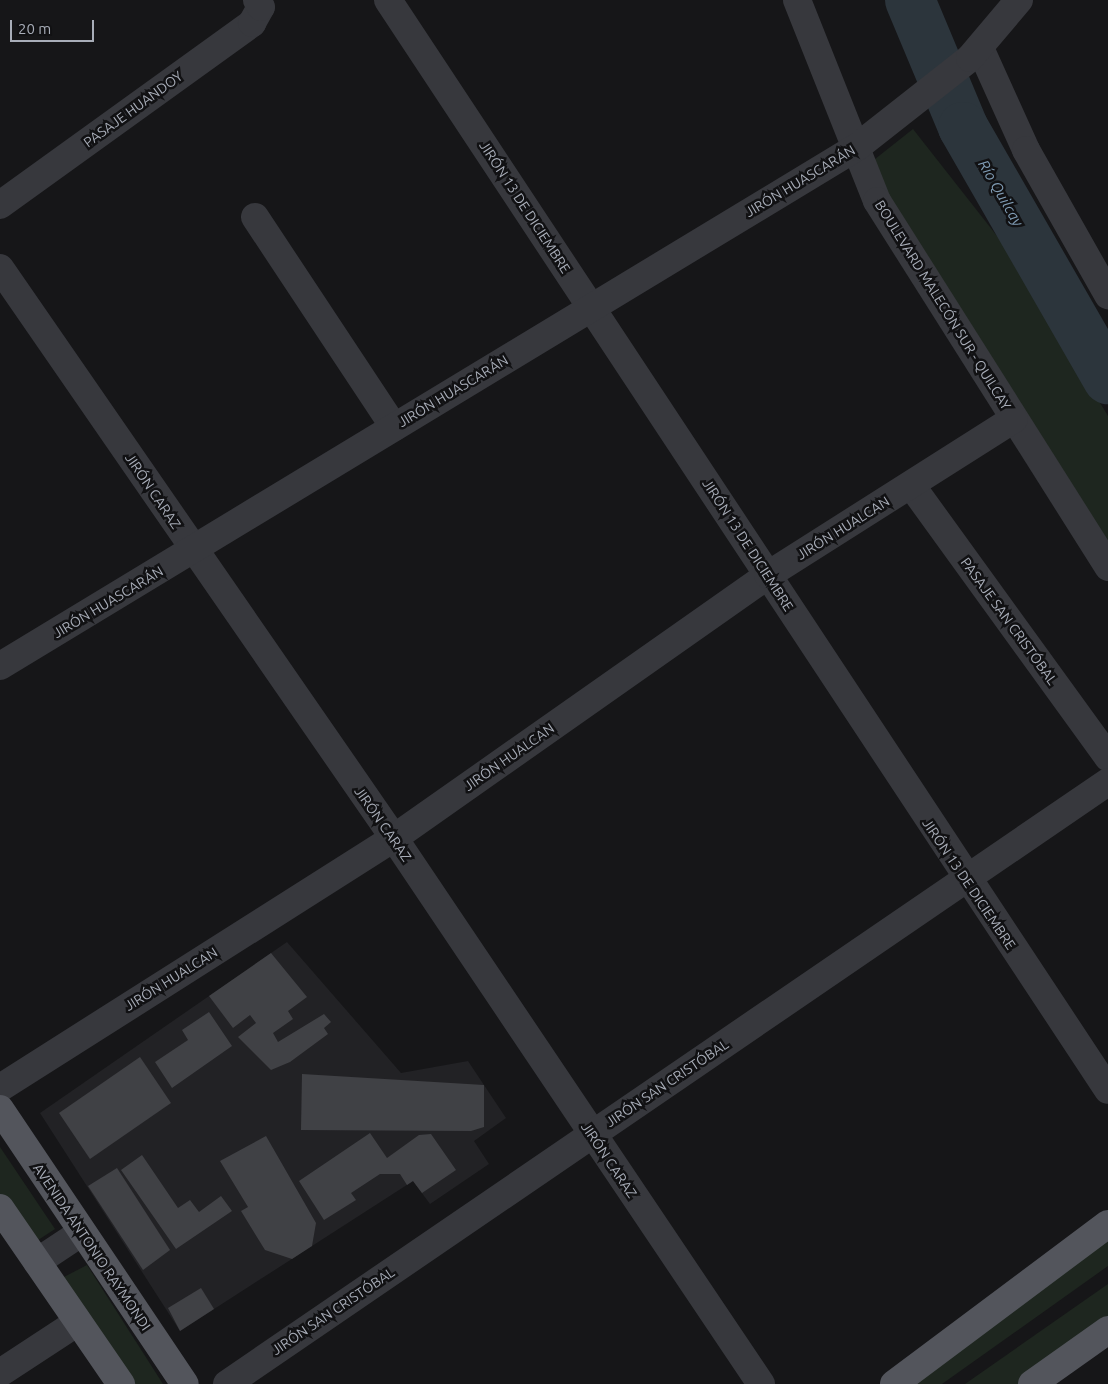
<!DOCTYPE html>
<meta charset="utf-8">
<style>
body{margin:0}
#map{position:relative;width:1108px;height:1384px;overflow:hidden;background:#161618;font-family:Ubuntu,sans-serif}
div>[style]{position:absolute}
.built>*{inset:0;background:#222225}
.green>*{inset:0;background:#1e261f}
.river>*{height:50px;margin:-25px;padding:0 25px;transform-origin:25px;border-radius:25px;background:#2c353c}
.building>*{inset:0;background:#404145}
.minor>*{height:28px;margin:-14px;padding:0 14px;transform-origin:14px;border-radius:14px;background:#37383d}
.major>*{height:28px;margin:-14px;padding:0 14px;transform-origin:14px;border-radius:14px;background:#53555c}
span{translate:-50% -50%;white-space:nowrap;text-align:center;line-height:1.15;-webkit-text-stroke:5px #111113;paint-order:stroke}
.street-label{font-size:14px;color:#a8adb8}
.water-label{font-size:15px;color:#7f9bb3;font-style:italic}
.scale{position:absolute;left:10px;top:20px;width:84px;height:22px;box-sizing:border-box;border:2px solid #a8adb8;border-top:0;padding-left:6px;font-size:15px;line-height:18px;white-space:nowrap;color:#a8adb8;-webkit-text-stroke:4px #111113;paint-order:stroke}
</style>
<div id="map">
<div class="built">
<i style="clip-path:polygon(287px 942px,401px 1073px,468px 1061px,506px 1118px,474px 1141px,489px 1164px,430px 1204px,413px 1181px,180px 1331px,40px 1113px)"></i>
</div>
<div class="green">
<i style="clip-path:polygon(913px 129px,1008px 250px,1108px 416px,1108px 549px,883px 199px,870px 163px)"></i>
<i style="clip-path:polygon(0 1147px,55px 1229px,32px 1244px,0 1196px)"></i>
<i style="clip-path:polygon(1108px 1228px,1108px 1266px,942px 1384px,898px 1384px)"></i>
<i style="clip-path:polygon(87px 1265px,163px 1384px,132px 1384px,62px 1278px)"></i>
<i style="clip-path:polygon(1108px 1284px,1108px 1321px,1022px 1384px,965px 1384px)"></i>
</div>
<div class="river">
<i style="left:910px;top:0;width:138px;rotate:67.3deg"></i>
<i style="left:963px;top:127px;width:291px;rotate:60.1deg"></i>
</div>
<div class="building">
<i style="clip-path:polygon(271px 953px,307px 997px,288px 1011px,293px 1019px,273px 1033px,278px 1042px,324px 1014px,331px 1022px,324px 1028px,328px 1034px,290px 1062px,271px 1070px,238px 1037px,256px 1023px,250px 1015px,233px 1028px,209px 996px)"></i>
<i style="clip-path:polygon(209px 1012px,232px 1046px,172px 1088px,155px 1062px,188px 1040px,182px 1030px)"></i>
<i style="clip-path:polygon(140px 1057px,171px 1103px,90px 1159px,59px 1113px)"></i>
<i style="clip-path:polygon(302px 1074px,484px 1085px,484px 1127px,471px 1131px,301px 1130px)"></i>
<i style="clip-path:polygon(370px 1133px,387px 1158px,419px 1135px,431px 1134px,456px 1170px,422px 1193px,413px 1181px,407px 1185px,400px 1174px,380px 1174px,351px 1193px,356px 1200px,324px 1220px,299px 1181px)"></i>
<i style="clip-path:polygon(266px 1136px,316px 1223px,312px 1246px,292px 1259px,265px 1250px,241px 1211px,248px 1207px,220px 1161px)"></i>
<i style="clip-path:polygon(142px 1155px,178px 1208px,190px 1200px,199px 1212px,221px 1196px,232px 1211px,176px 1249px,121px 1170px)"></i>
<i style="clip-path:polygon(117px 1168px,170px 1250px,143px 1270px,88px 1186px)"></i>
<i style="clip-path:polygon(201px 1288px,214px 1309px,180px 1331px,168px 1308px)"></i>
</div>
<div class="minor">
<i style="left:388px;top:0;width:1306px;rotate:56.55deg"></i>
<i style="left:797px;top:0;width:216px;rotate:68.3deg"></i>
<i style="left:877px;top:201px;width:433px;rotate:57.7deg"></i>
<i style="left:980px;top:48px;width:112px;rotate:65.7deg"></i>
<i style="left:1026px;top:150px;width:167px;rotate:60.5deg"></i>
<i style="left:0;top:205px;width:311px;rotate:-35.8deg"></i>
<i style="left:252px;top:23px;width:18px;rotate:-61deg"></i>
<i style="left:261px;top:7px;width:8px;rotate:-120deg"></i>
<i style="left:255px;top:217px;width:252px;rotate:56.5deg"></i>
<i style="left:0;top:268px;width:693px;rotate:55.35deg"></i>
<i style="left:394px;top:838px;width:658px;rotate:56.09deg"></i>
<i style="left:911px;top:485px;width:336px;rotate:54.1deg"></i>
<i style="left:0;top:666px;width:1002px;rotate:-31.2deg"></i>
<i style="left:857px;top:147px;width:144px;rotate:-38.2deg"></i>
<i style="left:970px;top:58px;width:76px;rotate:-49.8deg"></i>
<i style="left:0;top:1088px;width:467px;rotate:-32.4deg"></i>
<i style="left:394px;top:838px;width:457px;rotate:-35.1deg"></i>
<i style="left:768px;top:575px;width:291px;rotate:-32.4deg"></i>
<i style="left:37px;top:1262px;width:54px;rotate:-33.7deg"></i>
<i style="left:0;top:1373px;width:93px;rotate:-33.2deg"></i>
<i style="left:227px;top:1384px;width:1067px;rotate:-34.35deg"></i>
</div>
<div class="major">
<i style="left:0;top:1109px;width:331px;rotate:56.1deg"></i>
<i style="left:0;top:1208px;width:214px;rotate:55.5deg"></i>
<i style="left:894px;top:1384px;width:267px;rotate:-36.8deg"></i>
<i style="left:1032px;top:1384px;width:93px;rotate:-35.4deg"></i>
</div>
<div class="street-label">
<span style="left:133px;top:109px;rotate:-36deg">PASAJE HUANDOY</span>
<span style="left:800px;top:181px;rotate:-31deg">JIRÓN HUASCARÁN</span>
<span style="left:525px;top:207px;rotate:57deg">JIRÓN 13 DE DICIEMBRE</span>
<span style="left:943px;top:305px;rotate:58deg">BOULEVARD MALECÓN SUR - QUILCAY</span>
<span style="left:453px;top:391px;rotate:-31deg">JIRÓN HUASCARÁN</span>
<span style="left:153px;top:491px;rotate:56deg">JIRÓN CARAZ</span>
<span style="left:843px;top:528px;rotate:-32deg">JIRÓN HUALCAN</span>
<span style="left:748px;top:545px;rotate:57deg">JIRÓN 13 DE DICIEMBRE</span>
<span style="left:108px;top:602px;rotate:-31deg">JIRÓN HUASCARÁN</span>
<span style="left:1009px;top:621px;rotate:54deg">PASAJE SAN CRISTÓBAL</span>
<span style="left:509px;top:757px;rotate:-35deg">JIRÓN HUALCAN</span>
<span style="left:383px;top:824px;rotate:55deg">JIRÓN CARAZ</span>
<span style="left:969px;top:884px;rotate:56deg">JIRÓN 13 DE DICIEMBRE</span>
<span style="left:171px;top:979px;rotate:-32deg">JIRÓN HUALCAN</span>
<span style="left:667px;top:1083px;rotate:-34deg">JIRÓN SAN CRISTÓBAL</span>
<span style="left:609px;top:1160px;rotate:56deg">JIRÓN CARAZ</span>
<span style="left:92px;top:1247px;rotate:56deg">AVENIDA ANTONIO RAYMONDI</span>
<span style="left:333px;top:1311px;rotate:-34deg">JIRÓN SAN CRISTÓBAL</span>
</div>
<div class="water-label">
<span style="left:1001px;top:193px;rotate:60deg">Río Quilcay</span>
</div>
<div class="scale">20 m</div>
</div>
